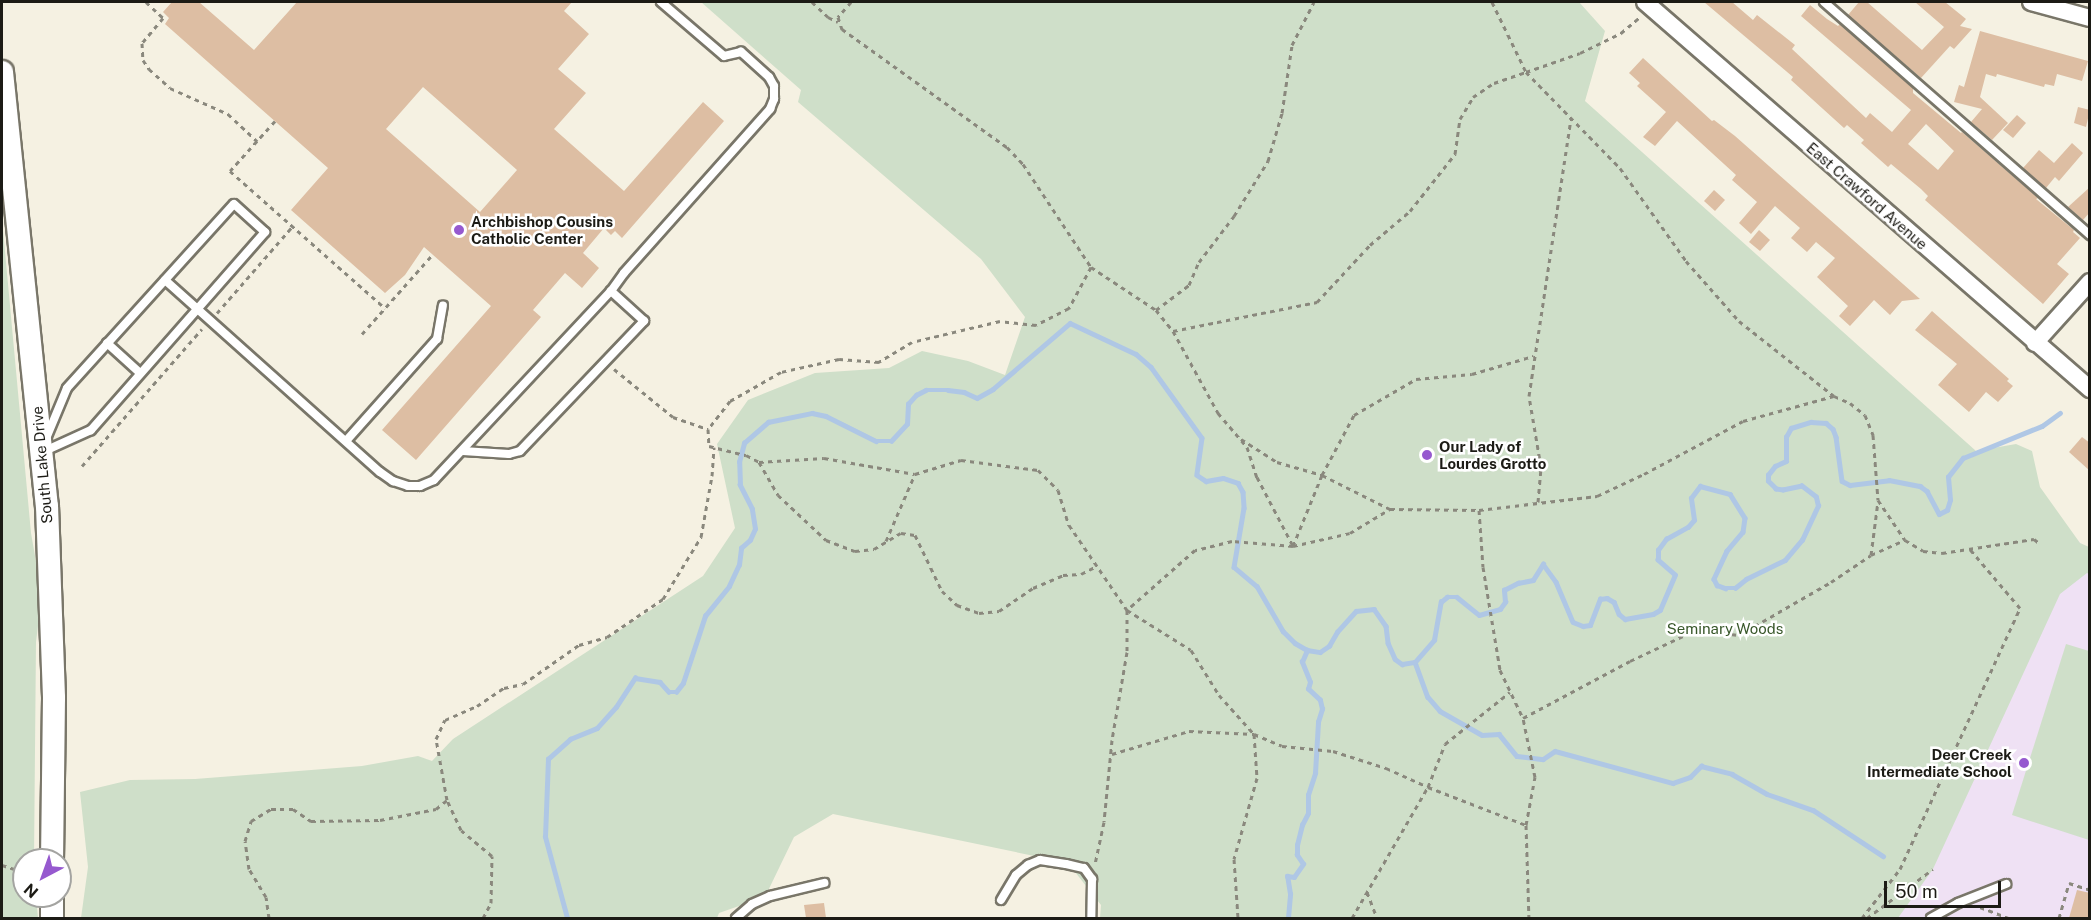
<!DOCTYPE html>
<style>
body{margin:0}
#map{position:relative;width:2091px;height:920px;overflow:hidden;background:#f5f1e2;font-family:"Public Sans",sans-serif}
div>[style]{position:absolute}
.education>*{inset:0;background:#efe1f4}
.green>*{inset:0;background:#cfdfc9}
.stream>*{height:4.5px;margin:-2.25px;padding:0 2.25px;transform-origin:2.25px;border-radius:2.25px;background:#afc7e5}
.building>*{inset:0;background:#ddbea3}
.path>*{height:3px;margin-top:-1.5px;transform-origin:0;background:repeating-linear-gradient(90deg,#8a887d 0 4.5px,transparent 0 9px)}
.roads{filter:drop-shadow(2px 0 #797669) drop-shadow(-2px 0 #797669) drop-shadow(0 2px #797669) drop-shadow(0 -2px #797669)}
.lane>*{height:8px;margin:-4px;padding:0 4px;transform-origin:4px;border-radius:4px;background:#fff}
.street>*{height:16px;margin:-8px;padding:0 8px;transform-origin:8px;border-radius:8px;background:#fff}
.secondary>*{height:22px;margin:-11px;padding:0 11px;transform-origin:11px;border-radius:11px;background:#fff}
.dots>*{width:16px;height:16px;translate:-50% -50%;box-sizing:border-box;border:3px solid #fff;border-radius:50%}
span{translate:-50% -50%;white-space:nowrap;text-align:center;line-height:1.15;-webkit-text-stroke:5px #fff;paint-order:stroke}
.street-label{font-size:15px;color:#1c1b15}
.poi-label{font-size:15px;color:#1c1b15;font-weight:700}
.left{translate:0 -50%;text-align:left}
.right{translate:-100% -50%;text-align:right}
.park-label{font-size:15px;color:#38572a}
.frame{position:absolute;inset:0;border:3px solid #1c1b15;pointer-events:none}
.north{position:absolute;left:12px;top:848px;width:60px;height:60px;box-sizing:border-box;background:#fff;border:2px solid #a4a4a1;border-radius:50%;rotate:221deg;font-size:16px;font-weight:700;line-height:24px;text-align:center;color:#1c1b15}
.north::after{content:'';display:block;margin:auto;width:21px;height:27px;background:#9659cf;clip-path:polygon(50% 0,100% 100%,50% 72%,0 100%)}
.scale{position:absolute;left:1884px;top:881px;width:117px;height:27px;box-sizing:border-box;border:3px solid #1c1b15;border-top:0;padding-left:8px;font-size:18px;line-height:21px;white-space:nowrap;color:#1c1b15;-webkit-text-stroke:4px #fff;paint-order:stroke}
</style>
<div id="map">
<div class="education">
<i style="clip-path:polygon(2056px 520px,2089px 551px,2089px 918px,1895px 918px)"></i>
</div>
<div class="green">
<i style="clip-path:polygon(701px 2px,1579px 2px,1605px 31px,1585px 101px,1976px 451px,2016px 444px,2032px 451px,2040px 487px,2080px 543px,2089px 547px,2089px 574px,2087px 573px,2060px 594px,1933px 869px,1898px 918px,1100px 918px,1101px 905px,1068px 863px,833px 814px,794px 837px,765px 897px,719px 913px,717px 918px,81px 918px,88px 867px,80px 792px,130px 780px,195px 779px,362px 766px,418px 756px,432px 761px,453px 739px,703px 576px,735px 528px,717px 444px,748px 400px,815px 373px,889px 368px,922px 351px,968px 361px,1005px 375px,1025px 317px,981px 259px,798px 102px,801px 90px)"></i>
<i style="clip-path:polygon(2px 219px,31px 533px,38px 573px,40px 610px,36px 642px,34px 860px,24px 860px,24px 896px,36px 896px,38px 918px,2px 918px)"></i>
<i style="clip-path:polygon(2066px 644px,2089px 651px,2089px 840px,2012px 815px)"></i>
</div>
<div class="stream">
<i style="left:1415px;top:662px;width:37px;rotate:70deg"></i>
<i style="left:1428px;top:697px;width:18px;rotate:49deg"></i>
<i style="left:1440px;top:711px;width:48px;rotate:29.7deg"></i>
<i style="left:1482px;top:735px;width:17px;rotate:-3deg"></i>
<i style="left:1499px;top:734px;width:28px;rotate:51deg"></i>
<i style="left:1517px;top:756px;width:26px;rotate:7deg"></i>
<i style="left:1543px;top:759px;width:14px;rotate:-34deg"></i>
<i style="left:1555px;top:751px;width:122px;rotate:15.2deg"></i>
<i style="left:1673px;top:783px;width:18px;rotate:-19deg"></i>
<i style="left:1690px;top:777px;width:16px;rotate:-45deg"></i>
<i style="left:1701px;top:766px;width:32px;rotate:14deg"></i>
<i style="left:1732px;top:774px;width:40px;rotate:29.7deg"></i>
<i style="left:1767px;top:794px;width:49px;rotate:19.2deg"></i>
<i style="left:1813px;top:810px;width:84px;rotate:33.3deg"></i>
<i style="left:567px;top:918px;width:84px;rotate:-105.2deg"></i>
<i style="left:545px;top:837px;width:78px;rotate:-87.8deg"></i>
<i style="left:548px;top:759px;width:30px;rotate:-42deg"></i>
<i style="left:570px;top:739px;width:29px;rotate:-22deg"></i>
<i style="left:597px;top:728px;width:28px;rotate:-48deg"></i>
<i style="left:616px;top:707px;width:35px;rotate:-57deg"></i>
<i style="left:635px;top:678px;width:25px;rotate:9deg"></i>
<i style="left:660px;top:682px;width:13px;rotate:48deg"></i>
<i style="left:669px;top:692px;width:7px"></i>
<i style="left:676px;top:692px;width:11px;rotate:-52deg"></i>
<i style="left:683px;top:683px;width:71px;rotate:-71.8deg"></i>
<i style="left:705px;top:616px;width:38px;rotate:-51deg"></i>
<i style="left:729px;top:586px;width:23px;rotate:-65deg"></i>
<i style="left:739px;top:565px;width:17px;rotate:-83deg"></i>
<i style="left:741px;top:548px;width:12px;rotate:-42deg"></i>
<i style="left:750px;top:540px;width:12px;rotate:-66deg"></i>
<i style="left:755px;top:529px;width:20px;rotate:-99deg"></i>
<i style="left:752px;top:509px;width:27px;rotate:-117deg"></i>
<i style="left:740px;top:485px;width:23px;rotate:-92deg"></i>
<i style="left:739px;top:462px;width:20px;rotate:-75deg"></i>
<i style="left:744px;top:443px;width:32px;rotate:-41deg"></i>
<i style="left:768px;top:422px;width:45px;rotate:-11.6deg"></i>
<i style="left:812px;top:413px;width:14px;rotate:12deg"></i>
<i style="left:826px;top:416px;width:56px;rotate:26.6deg"></i>
<i style="left:876px;top:441px;width:15px"></i>
<i style="left:891px;top:441px;width:23px;rotate:-47deg"></i>
<i style="left:907px;top:424px;width:20px;rotate:-87deg"></i>
<i style="left:908px;top:404px;width:12px;rotate:-48deg"></i>
<i style="left:916px;top:395px;width:11px;rotate:-27deg"></i>
<i style="left:926px;top:390px;width:22px"></i>
<i style="left:948px;top:390px;width:16px;rotate:7deg"></i>
<i style="left:964px;top:392px;width:14px;rotate:25deg"></i>
<i style="left:977px;top:398px;width:18px;rotate:-29deg"></i>
<i style="left:993px;top:389px;width:101px;rotate:-40.6deg"></i>
<i style="left:1070px;top:323px;width:73px;rotate:25.2deg"></i>
<i style="left:1136px;top:354px;width:20px;rotate:41deg"></i>
<i style="left:1151px;top:367px;width:87px;rotate:54.3deg"></i>
<i style="left:1202px;top:438px;width:37px;rotate:98deg"></i>
<i style="left:1197px;top:475px;width:11px;rotate:34deg"></i>
<i style="left:1206px;top:481px;width:17px;rotate:-10deg"></i>
<i style="left:1223px;top:478px;width:16px;rotate:18deg"></i>
<i style="left:1238px;top:483px;width:10px;rotate:61deg"></i>
<i style="left:1243px;top:492px;width:16px;rotate:86deg"></i>
<i style="left:1244px;top:508px;width:60px;rotate:99.6deg"></i>
<i style="left:1234px;top:567px;width:30px;rotate:40deg"></i>
<i style="left:1257px;top:586px;width:52px;rotate:60deg"></i>
<i style="left:1283px;top:631px;width:17px;rotate:45deg"></i>
<i style="left:1295px;top:643px;width:14px;rotate:30deg"></i>
<i style="left:1307px;top:650px;width:13px;rotate:9deg"></i>
<i style="left:1320px;top:652px;width:11px;rotate:-34deg"></i>
<i style="left:1329px;top:646px;width:16px;rotate:-60deg"></i>
<i style="left:1337px;top:632px;width:28px;rotate:-48deg"></i>
<i style="left:1356px;top:611px;width:18px;rotate:-6deg"></i>
<i style="left:1374px;top:609px;width:21px;rotate:55deg"></i>
<i style="left:1386px;top:626px;width:17px;rotate:83deg"></i>
<i style="left:1388px;top:643px;width:17px;rotate:66deg"></i>
<i style="left:1395px;top:659px;width:9px;rotate:36deg"></i>
<i style="left:1402px;top:664px;width:13px;rotate:-9deg"></i>
<i style="left:1415px;top:662px;width:29px;rotate:-49deg"></i>
<i style="left:1434px;top:640px;width:39px;rotate:-80deg"></i>
<i style="left:1441px;top:602px;width:8px;rotate:-40deg"></i>
<i style="left:1447px;top:597px;width:10px"></i>
<i style="left:1457px;top:597px;width:28px;rotate:39deg"></i>
<i style="left:1479px;top:615px;width:22px;rotate:-16deg"></i>
<i style="left:1500px;top:609px;width:9px;rotate:-54deg"></i>
<i style="left:1505px;top:602px;width:12px;rotate:-95deg"></i>
<i style="left:1504px;top:590px;width:16px;rotate:-27deg"></i>
<i style="left:1518px;top:583px;width:15px;rotate:-11deg"></i>
<i style="left:1533px;top:580px;width:19px;rotate:-58deg"></i>
<i style="left:1543px;top:564px;width:22px;rotate:54deg"></i>
<i style="left:1556px;top:582px;width:43px;rotate:67deg"></i>
<i style="left:1573px;top:622px;width:11px;rotate:22deg"></i>
<i style="left:1583px;top:626px;width:7px;rotate:-8deg"></i>
<i style="left:1590px;top:625px;width:28px;rotate:-69deg"></i>
<i style="left:1600px;top:599px;width:7px;rotate:-8deg"></i>
<i style="left:1607px;top:598px;width:8px;rotate:30deg"></i>
<i style="left:1614px;top:602px;width:13px;rotate:67deg"></i>
<i style="left:1619px;top:614px;width:8px;rotate:40deg"></i>
<i style="left:1625px;top:619px;width:28px;rotate:-10deg"></i>
<i style="left:1653px;top:614px;width:8px;rotate:-30deg"></i>
<i style="left:1660px;top:610px;width:38px;rotate:-67deg"></i>
<i style="left:1675px;top:575px;width:23px;rotate:-139deg"></i>
<i style="left:1658px;top:560px;width:10px;rotate:-90deg"></i>
<i style="left:1658px;top:550px;width:14px;rotate:-54deg"></i>
<i style="left:1666px;top:539px;width:25px;rotate:-29deg"></i>
<i style="left:1688px;top:527px;width:9px;rotate:-49deg"></i>
<i style="left:1694px;top:520px;width:22px;rotate:-98deg"></i>
<i style="left:1691px;top:498px;width:15px;rotate:-53deg"></i>
<i style="left:1700px;top:486px;width:31px;rotate:15deg"></i>
<i style="left:1730px;top:494px;width:28px;rotate:58deg"></i>
<i style="left:1745px;top:518px;width:14px;rotate:98deg"></i>
<i style="left:1743px;top:532px;width:25px;rotate:130deg"></i>
<i style="left:1727px;top:551px;width:31px;rotate:115deg"></i>
<i style="left:1714px;top:579px;width:7px;rotate:63deg"></i>
<i style="left:1717px;top:585px;width:9px;rotate:21deg"></i>
<i style="left:1725px;top:588px;width:10px"></i>
<i style="left:1735px;top:588px;width:14px;rotate:-39deg"></i>
<i style="left:1746px;top:579px;width:43px;rotate:-26deg"></i>
<i style="left:1785px;top:560px;width:26px;rotate:-50deg"></i>
<i style="left:1802px;top:540px;width:38px;rotate:-65deg"></i>
<i style="left:1818px;top:506px;width:9px;rotate:-103deg"></i>
<i style="left:1816px;top:497px;width:18px;rotate:-142deg"></i>
<i style="left:1802px;top:486px;width:19px;rotate:168deg"></i>
<i style="left:1783px;top:490px;width:7px;rotate:-172deg"></i>
<i style="left:1776px;top:489px;width:11px;rotate:-135deg"></i>
<i style="left:1768px;top:481px;width:6px;rotate:-90deg"></i>
<i style="left:1768px;top:475px;width:11px;rotate:-52deg"></i>
<i style="left:1775px;top:466px;width:12px;rotate:-24deg"></i>
<i style="left:1786px;top:461px;width:24px;rotate:-90deg"></i>
<i style="left:1786px;top:437px;width:10px;rotate:-61deg"></i>
<i style="left:1791px;top:428px;width:21px;rotate:-17deg"></i>
<i style="left:1811px;top:422px;width:15px;rotate:4deg"></i>
<i style="left:1826px;top:423px;width:9px;rotate:41deg"></i>
<i style="left:1833px;top:429px;width:9px;rotate:69deg"></i>
<i style="left:1836px;top:437px;width:44px;rotate:82.2deg"></i>
<i style="left:1842px;top:481px;width:9px;rotate:27deg"></i>
<i style="left:1850px;top:485px;width:39px;rotate:-7deg"></i>
<i style="left:1889px;top:480px;width:32px;rotate:11deg"></i>
<i style="left:1920px;top:486px;width:9px;rotate:36deg"></i>
<i style="left:1927px;top:491px;width:26px;rotate:62deg"></i>
<i style="left:1939px;top:514px;width:9px;rotate:-27deg"></i>
<i style="left:1947px;top:510px;width:10px;rotate:-73deg"></i>
<i style="left:1950px;top:500px;width:23px;rotate:-95deg"></i>
<i style="left:1948px;top:477px;width:24px;rotate:-52deg"></i>
<i style="left:1963px;top:458px;width:85px;rotate:-22.1deg"></i>
<i style="left:2042px;top:426px;width:22px;rotate:-36deg"></i>
<i style="left:1288px;top:918px;width:24px;rotate:-85deg"></i>
<i style="left:1290px;top:894px;width:18px;rotate:-99deg"></i>
<i style="left:1287px;top:876px;width:7px;rotate:8deg"></i>
<i style="left:1294px;top:877px;width:16px;rotate:-55deg"></i>
<i style="left:1303px;top:864px;width:11px;rotate:-124deg"></i>
<i style="left:1297px;top:855px;width:10px;rotate:-90deg"></i>
<i style="left:1297px;top:845px;width:21px;rotate:-76deg"></i>
<i style="left:1302px;top:825px;width:13px;rotate:-63deg"></i>
<i style="left:1308px;top:813px;width:18px;rotate:-90deg"></i>
<i style="left:1308px;top:795px;width:23px;rotate:-72deg"></i>
<i style="left:1315px;top:773px;width:51px;rotate:-86.6deg"></i>
<i style="left:1318px;top:722px;width:14px;rotate:-73deg"></i>
<i style="left:1322px;top:709px;width:9px;rotate:-103deg"></i>
<i style="left:1320px;top:700px;width:16px;rotate:-137deg"></i>
<i style="left:1308px;top:689px;width:7px;rotate:-74deg"></i>
<i style="left:1310px;top:682px;width:22px;rotate:-112deg"></i>
<i style="left:1302px;top:662px;width:13px;rotate:-67deg"></i>
</div>
<div class="building">
<i style="clip-path:polygon(evenodd,172px 2px,199px 2px,254px 50px,297px 2px,572px 2px,564px 11px,589px 34px,558px 69px,586px 93px,554px 129px,624px 191px,703px 102px,724px 121px,622px 238px,615px 231px,611px 235px,604px 228px,583px 253px,599px 268px,582px 288px,565px 273px,533px 310px,541px 317px,416px 460px,382px 430px,491px 306px,424px 247px,405px 275px,385px 293px,291px 210px,328px 168px,165px 24px,169px 18px,163px 12px,172px 2px,423px 87px,517px 170px,480px 212px,386px 129px,423px 87px)"></i>
<i style="clip-path:polygon(evenodd,1704px 2px,1732px 2px,1753px 20px,1757px 15px,1795px 45px,1792px 49px,1866px 118px,1870px 113px,1892px 132px,1911px 110px,1801px 16px,1810px 5px,1827px 19px,1838px 26px,1840px 24px,1913px 88px,1913px 93px,1961px 133px,1962px 132px,2038px 198px,2036px 199px,2074px 230px,2073px 232px,2080px 238px,2057px 264px,2069px 274px,2043px 304px,1925px 200px,1928px 196px,1921px 189px,1891px 164px,1888px 167px,1861px 143px,1864px 140px,1847px 125px,1844px 128px,1791px 80px,1793px 77px,1704px 2px,1926px 124px,1954px 151px,1938px 170px,1908px 144px,1926px 124px)"></i>
<i style="clip-path:polygon(1859px 2px,1867px 2px,1922px 50px,1944px 27px,1915px 2px,1945px 2px,1966px 19px,1960px 26px,1972px 29px,1954px 49px,1950px 46px,1921px 78px,1848px 15px)"></i>
<i style="clip-path:polygon(1980px 31px,2088px 61px,2082px 81px,2057px 74px,2054px 86px,2045px 84px,2044px 87px,1997px 74px,1996px 77px,1986px 74px,1980px 97px,2008px 123px,1992px 140px,1971px 122px,1982px 109px,1954px 102px,1959px 85px,1964px 87px)"></i>
<i style="clip-path:polygon(1643px 58px,1712px 121px,1714px 120px,1735px 136px,1920px 299px,1902px 301px,1890px 315px,1874px 300px,1850px 326px,1839px 316px,1848px 306px,1817px 277px,1835px 258px,1816px 242px,1807px 252px,1791px 238px,1800px 228px,1775px 206px,1751px 234px,1739px 223px,1757px 202px,1732px 180px,1736px 175px,1677px 121px,1655px 146px,1643px 137px,1666px 112px,1637px 86px,1640px 83px,1629px 73px)"></i>
<i style="clip-path:polygon(2078px 107px,2090px 110px,2086px 127px,2074px 123px)"></i>
<i style="clip-path:polygon(2017px 115px,2026px 123px,2013px 138px,2003px 130px)"></i>
<i style="clip-path:polygon(2072px 143px,2083px 153px,2059px 181px,2055px 177px,2046px 188px,2023px 168px,2039px 150px,2054px 163px)"></i>
<i style="clip-path:polygon(2090px 187px,2090px 212px,2083px 220px,2068px 207px)"></i>
<i style="clip-path:polygon(1714px 190px,1725px 200px,1715px 211px,1704px 201px)"></i>
<i style="clip-path:polygon(1759px 230px,1770px 240px,1760px 251px,1749px 242px)"></i>
<i style="clip-path:polygon(1932px 311px,2009px 379px,2007px 381px,2013px 386px,1998px 402px,1986px 392px,1969px 412px,1938px 385px,1957px 364px,1915px 330px)"></i>
<i style="clip-path:polygon(2082px 437px,2090px 443px,2090px 471px,2069px 452px)"></i>
<i style="clip-path:polygon(2077px 890px,2090px 893px,2090px 918px,2069px 918px)"></i>
<i style="clip-path:polygon(824px 903px,826px 918px,806px 918px,804px 905px)"></i>
</div>
<div class="path">
<i style="left:146px;top:2px;width:23px;rotate:43deg"></i>
<i style="left:163px;top:18px;width:33px;rotate:130deg"></i>
<i style="left:142px;top:43px;width:17px;rotate:87deg"></i>
<i style="left:143px;top:60px;width:11px;rotate:56deg"></i>
<i style="left:149px;top:69px;width:28px;rotate:42deg"></i>
<i style="left:170px;top:88px;width:64px;rotate:24.1deg"></i>
<i style="left:228px;top:114px;width:40px;rotate:43deg"></i>
<i style="left:812px;top:2px;width:22px;rotate:43deg"></i>
<i style="left:828px;top:17px;width:11px;rotate:27deg"></i>
<i style="left:851px;top:2px;width:20px;rotate:131deg"></i>
<i style="left:838px;top:17px;width:13px;rotate:72deg"></i>
<i style="left:842px;top:29px;width:203px;rotate:35.6deg"></i>
<i style="left:1007px;top:147px;width:23px;rotate:47deg"></i>
<i style="left:1023px;top:164px;width:123px;rotate:56.6deg"></i>
<i style="left:1091px;top:267px;width:47px;rotate:118.2deg"></i>
<i style="left:1069px;top:308px;width:37px;rotate:153deg"></i>
<i style="left:1036px;top:325px;width:36px;rotate:-174deg"></i>
<i style="left:1000px;top:321px;width:90px;rotate:166.6deg"></i>
<i style="left:912px;top:342px;width:39px;rotate:149deg"></i>
<i style="left:879px;top:362px;width:40px;rotate:-175.7deg"></i>
<i style="left:839px;top:359px;width:59px;rotate:167.4deg"></i>
<i style="left:781px;top:372px;width:59px;rotate:150.4deg"></i>
<i style="left:730px;top:401px;width:36px;rotate:128deg"></i>
<i style="left:708px;top:429px;width:17px;rotate:87deg"></i>
<i style="left:709px;top:446px;width:38px;rotate:14deg"></i>
<i style="left:746px;top:455px;width:15px;rotate:28deg"></i>
<i style="left:759px;top:462px;width:65px;rotate:-3.5deg"></i>
<i style="left:824px;top:458px;width:92px;rotate:10deg"></i>
<i style="left:915px;top:474px;width:48px;rotate:-16.9deg"></i>
<i style="left:961px;top:460px;width:78px;rotate:7.4deg"></i>
<i style="left:1038px;top:470px;width:28px;rotate:45deg"></i>
<i style="left:1058px;top:490px;width:37px;rotate:73deg"></i>
<i style="left:1069px;top:525px;width:103px;rotate:55.7deg"></i>
<i style="left:1127px;top:610px;width:75px;rotate:32deg"></i>
<i style="left:1191px;top:650px;width:53px;rotate:58.1deg"></i>
<i style="left:1219px;top:695px;width:52px;rotate:48.1deg"></i>
<i style="left:1254px;top:734px;width:30px;rotate:23deg"></i>
<i style="left:1282px;top:746px;width:51px;rotate:5.6deg"></i>
<i style="left:1333px;top:751px;width:56px;rotate:17.8deg"></i>
<i style="left:1386px;top:768px;width:46px;rotate:24.3deg"></i>
<i style="left:1428px;top:787px;width:46px;rotate:-68.4deg"></i>
<i style="left:1445px;top:744px;width:83px;rotate:-38.7deg"></i>
<i style="left:1492px;top:2px;width:78px;rotate:64.1deg"></i>
<i style="left:1526px;top:72px;width:57px;rotate:-19.4deg"></i>
<i style="left:1580px;top:53px;width:46px;rotate:-26deg"></i>
<i style="left:1621px;top:33px;width:23px;rotate:-40deg"></i>
<i style="left:275px;top:121px;width:67px;rotate:132deg"></i>
<i style="left:230px;top:171px;width:207px;rotate:41.5deg"></i>
<i style="left:1091px;top:267px;width:78px;rotate:33.5deg"></i>
<i style="left:1156px;top:310px;width:27px;rotate:51deg"></i>
<i style="left:1173px;top:331px;width:94px;rotate:61.2deg"></i>
<i style="left:1218px;top:413px;width:45px;rotate:49.5deg"></i>
<i style="left:1247px;top:447px;width:32px;rotate:72deg"></i>
<i style="left:1257px;top:477px;width:78px;rotate:62.4deg"></i>
<i style="left:1293px;top:546px;width:61px;rotate:-175.3deg"></i>
<i style="left:1232px;top:541px;width:38px;rotate:166deg"></i>
<i style="left:1195px;top:550px;width:91px;rotate:138.6deg"></i>
<i style="left:1127px;top:610px;width:42px;rotate:90deg"></i>
<i style="left:1127px;top:652px;width:89px;rotate:99.7deg"></i>
<i style="left:1112px;top:740px;width:82px;rotate:95.6deg"></i>
<i style="left:1104px;top:822px;width:43px;rotate:102.1deg"></i>
<i style="left:1156px;top:310px;width:41px;rotate:-37.1deg"></i>
<i style="left:1189px;top:285px;width:25px;rotate:-67deg"></i>
<i style="left:1199px;top:262px;width:58px;rotate:-52.7deg"></i>
<i style="left:1234px;top:216px;width:65px;rotate:-58.3deg"></i>
<i style="left:1268px;top:161px;width:50px;rotate:-73.7deg"></i>
<i style="left:1282px;top:113px;width:69px;rotate:-81.6deg"></i>
<i style="left:1292px;top:45px;width:48px;rotate:-62.9deg"></i>
<i style="left:217px;top:313px;width:116px;rotate:-48.9deg"></i>
<i style="left:1173px;top:331px;width:147px;rotate:-11.4deg"></i>
<i style="left:1317px;top:302px;width:78px;rotate:-47.1deg"></i>
<i style="left:1370px;top:245px;width:52px;rotate:-40.4deg"></i>
<i style="left:1410px;top:211px;width:73px;rotate:-51.7deg"></i>
<i style="left:1455px;top:154px;width:35px;rotate:-82deg"></i>
<i style="left:1460px;top:119px;width:26px;rotate:-59deg"></i>
<i style="left:1473px;top:97px;width:25px;rotate:-34deg"></i>
<i style="left:1494px;top:83px;width:34px;rotate:-19deg"></i>
<i style="left:1526px;top:72px;width:134px;rotate:45.6deg"></i>
<i style="left:1620px;top:168px;width:114px;rotate:54.6deg"></i>
<i style="left:1686px;top:261px;width:80px;rotate:48.5deg"></i>
<i style="left:1739px;top:321px;width:121px;rotate:38.3deg"></i>
<i style="left:1834px;top:396px;width:17px;rotate:24deg"></i>
<i style="left:1850px;top:403px;width:19px;rotate:39deg"></i>
<i style="left:1865px;top:415px;width:22px;rotate:68deg"></i>
<i style="left:1873px;top:435px;width:65px;rotate:85.6deg"></i>
<i style="left:1878px;top:500px;width:48px;rotate:56deg"></i>
<i style="left:1905px;top:540px;width:21px;rotate:31deg"></i>
<i style="left:1923px;top:551px;width:19px;rotate:6deg"></i>
<i style="left:1942px;top:553px;width:93px;rotate:-8.7deg"></i>
<i style="left:2034px;top:539px;width:6px;rotate:39deg"></i>
<i style="left:362px;top:334px;width:107px;rotate:-48.4deg"></i>
<i style="left:614px;top:369px;width:76px;rotate:39.1deg"></i>
<i style="left:673px;top:417px;width:37px;rotate:19deg"></i>
<i style="left:1241px;top:439px;width:43px;rotate:32.6deg"></i>
<i style="left:1277px;top:462px;width:47px;rotate:16.1deg"></i>
<i style="left:1322px;top:475px;width:76px;rotate:26.6deg"></i>
<i style="left:1390px;top:509px;width:89px;rotate:0.6deg"></i>
<i style="left:1479px;top:510px;width:119px;rotate:-6.8deg"></i>
<i style="left:1597px;top:496px;width:52px;rotate:-25.1deg"></i>
<i style="left:1644px;top:474px;width:112px;rotate:-28.2deg"></i>
<i style="left:1743px;top:421px;width:94px;rotate:-15.4deg"></i>
<i style="left:759px;top:462px;width:38px;rotate:60deg"></i>
<i style="left:778px;top:495px;width:66px;rotate:43.2deg"></i>
<i style="left:826px;top:540px;width:31px;rotate:21deg"></i>
<i style="left:855px;top:551px;width:19px;rotate:-6deg"></i>
<i style="left:874px;top:549px;width:31px;rotate:-31deg"></i>
<i style="left:901px;top:533px;width:14px;rotate:8deg"></i>
<i style="left:915px;top:535px;width:62px;rotate:64.3deg"></i>
<i style="left:942px;top:591px;width:21px;rotate:43deg"></i>
<i style="left:957px;top:605px;width:23px;rotate:20deg"></i>
<i style="left:979px;top:613px;width:20px;rotate:-6deg"></i>
<i style="left:999px;top:611px;width:41px;rotate:-34.1deg"></i>
<i style="left:1033px;top:588px;width:33px;rotate:-23deg"></i>
<i style="left:1063px;top:575px;width:18px;rotate:-3deg"></i>
<i style="left:1081px;top:574px;width:18px;rotate:-27deg"></i>
<i style="left:82px;top:466px;width:182px;rotate:-48.8deg"></i>
<i style="left:1538px;top:502px;width:35px;rotate:-85deg"></i>
<i style="left:1541px;top:467px;width:72px;rotate:-99.6deg"></i>
<i style="left:1529px;top:396px;width:281px;rotate:-81.4deg"></i>
<i style="left:1479px;top:510px;width:57px;rotate:86deg"></i>
<i style="left:1483px;top:567px;width:104px;rotate:80.6deg"></i>
<i style="left:1500px;top:670px;width:53px;rotate:64.4deg"></i>
<i style="left:886px;top:541px;width:73px;rotate:-66.6deg"></i>
<i style="left:1293px;top:546px;width:77px;rotate:-67.8deg"></i>
<i style="left:1322px;top:475px;width:68px;rotate:-61.9deg"></i>
<i style="left:1354px;top:415px;width:72px;rotate:-30.1deg"></i>
<i style="left:1416px;top:379px;width:56px;rotate:-5.1deg"></i>
<i style="left:1472px;top:374px;width:64px;rotate:-16.4deg"></i>
<i style="left:1293px;top:546px;width:58px;rotate:-12.8deg"></i>
<i style="left:1350px;top:533px;width:47px;rotate:-31deg"></i>
<i style="left:1871px;top:555px;width:37px;rotate:-24deg"></i>
<i style="left:1112px;top:754px;width:80px;rotate:-16.6deg"></i>
<i style="left:1189px;top:731px;width:65px;rotate:2.6deg"></i>
<i style="left:1254px;top:734px;width:44px;rotate:86.1deg"></i>
<i style="left:1257px;top:778px;width:84px;rotate:105.9deg"></i>
<i style="left:1234px;top:859px;width:59px;rotate:86.1deg"></i>
<i style="left:1526px;top:825px;width:49px;rotate:-79.4deg"></i>
<i style="left:1535px;top:777px;width:60px;rotate:-101.5deg"></i>
<i style="left:1523px;top:718px;width:121px;rotate:-28deg"></i>
<i style="left:1630px;top:661px;width:73px;rotate:-25.2deg"></i>
<i style="left:1696px;top:630px;width:43px;rotate:6.6deg"></i>
<i style="left:1739px;top:635px;width:106px;rotate:-29.9deg"></i>
<i style="left:1831px;top:582px;width:48px;rotate:-34deg"></i>
<i style="left:1871px;top:555px;width:54px;rotate:-82.6deg"></i>
<i style="left:2px;top:865px;width:23px;rotate:18deg"></i>
<i style="left:1367px;top:892px;width:28px;rotate:69deg"></i>
<i style="left:1980px;top:907px;width:31px;rotate:21deg"></i>
<i style="left:269px;top:918px;width:21px;rotate:-98deg"></i>
<i style="left:266px;top:897px;width:33px;rotate:-121deg"></i>
<i style="left:249px;top:869px;width:28px;rotate:-98deg"></i>
<i style="left:245px;top:841px;width:21px;rotate:-73deg"></i>
<i style="left:251px;top:821px;width:23px;rotate:-31deg"></i>
<i style="left:271px;top:809px;width:22px"></i>
<i style="left:293px;top:809px;width:22px;rotate:34deg"></i>
<i style="left:311px;top:821px;width:69px;rotate:-0.8deg"></i>
<i style="left:380px;top:820px;width:57px;rotate:-11.1deg"></i>
<i style="left:436px;top:809px;width:14px;rotate:-39deg"></i>
<i style="left:483px;top:918px;width:17px;rotate:-62deg"></i>
<i style="left:491px;top:903px;width:47px;rotate:-88.8deg"></i>
<i style="left:492px;top:856px;width:40px;rotate:-140deg"></i>
<i style="left:461px;top:830px;width:33px;rotate:-115deg"></i>
<i style="left:447px;top:800px;width:62px;rotate:-100.2deg"></i>
<i style="left:436px;top:739px;width:21px;rotate:-65deg"></i>
<i style="left:445px;top:720px;width:35px;rotate:-24deg"></i>
<i style="left:477px;top:706px;width:32px;rotate:-34deg"></i>
<i style="left:504px;top:688px;width:19px;rotate:-12deg"></i>
<i style="left:523px;top:684px;width:68px;rotate:-34.9deg"></i>
<i style="left:579px;top:645px;width:29px;rotate:-16deg"></i>
<i style="left:607px;top:637px;width:68px;rotate:-34.2deg"></i>
<i style="left:663px;top:599px;width:73px;rotate:-58.5deg"></i>
<i style="left:701px;top:537px;width:62px;rotate:-79.8deg"></i>
<i style="left:712px;top:476px;width:29px;rotate:-86deg"></i>
<i style="left:1352px;top:918px;width:151px;rotate:-59.9deg"></i>
<i style="left:1428px;top:787px;width:105px;rotate:21.2deg"></i>
<i style="left:1526px;top:825px;width:93px;rotate:88.2deg"></i>
<i style="left:1862px;top:918px;width:62px;rotate:-52.2deg"></i>
<i style="left:1900px;top:869px;width:287px;rotate:-65.3deg"></i>
<i style="left:2020px;top:608px;width:79px;rotate:-130.4deg"></i>
<i style="left:1867px;top:918px;width:82px;rotate:-36.6deg"></i>
<i style="left:2011px;top:918px;width:12px"></i>
<i style="left:2059px;top:918px;width:36px;rotate:-74deg"></i>
<i style="left:2069px;top:883px;width:22px;rotate:18deg"></i>
</div>
<div class="roads">
<div class="lane">
<i style="left:1824px;top:2px;width:354px;rotate:41.2deg"></i>
<i style="left:234px;top:204px;width:42px;rotate:42.1deg"></i>
<i style="left:265px;top:232px;width:264px;rotate:131.3deg"></i>
<i style="left:91px;top:430px;width:56px;rotate:155.7deg"></i>
<i style="left:40px;top:453px;width:70px;rotate:-67.4deg"></i>
<i style="left:67px;top:388px;width:248px;rotate:-47.8deg"></i>
<i style="left:165px;top:280px;width:288px;rotate:41.8deg"></i>
<i style="left:380px;top:472px;width:16px;rotate:35deg"></i>
<i style="left:393px;top:481px;width:16px;rotate:18deg"></i>
<i style="left:408px;top:486px;width:12px"></i>
<i style="left:420px;top:486px;width:15px;rotate:-23deg"></i>
<i style="left:434px;top:480px;width:259px;rotate:-46.9deg"></i>
<i style="left:611px;top:291px;width:22px;rotate:-54deg"></i>
<i style="left:624px;top:273px;width:220px;rotate:-48.3deg"></i>
<i style="left:770px;top:109px;width:11px;rotate:-68deg"></i>
<i style="left:774px;top:99px;width:13px;rotate:-90deg"></i>
<i style="left:774px;top:86px;width:10px;rotate:-119deg"></i>
<i style="left:769px;top:77px;width:38px;rotate:-138deg"></i>
<i style="left:741px;top:52px;width:17px;rotate:167deg"></i>
<i style="left:724px;top:56px;width:83px;rotate:-139.4deg"></i>
<i style="left:107px;top:343px;width:45px;rotate:42.3deg"></i>
<i style="left:346px;top:441px;width:137px;rotate:-48.3deg"></i>
<i style="left:437px;top:339px;width:34px;rotate:-80deg"></i>
<i style="left:463px;top:451px;width:46px;rotate:3.7deg"></i>
<i style="left:509px;top:454px;width:11px;rotate:-15deg"></i>
<i style="left:520px;top:451px;width:180px;rotate:-46.4deg"></i>
<i style="left:644px;top:321px;width:45px;rotate:-137.7deg"></i>
<i style="left:1001px;top:900px;width:29px;rotate:-59deg"></i>
<i style="left:1016px;top:875px;width:16px;rotate:-40deg"></i>
<i style="left:1028px;top:865px;width:13px;rotate:-23deg"></i>
<i style="left:1040px;top:860px;width:26px;rotate:9deg"></i>
<i style="left:1066px;top:864px;width:18px;rotate:13deg"></i>
<i style="left:1084px;top:868px;width:14px;rotate:54deg"></i>
<i style="left:1092px;top:879px;width:39px;rotate:91deg"></i>
<i style="left:736px;top:918px;width:21px;rotate:-41deg"></i>
<i style="left:752px;top:904px;width:20px;rotate:-24deg"></i>
<i style="left:770px;top:896px;width:56px;rotate:-13.5deg"></i>
<i style="left:1931px;top:918px;width:31px;rotate:-29deg"></i>
<i style="left:1958px;top:903px;width:52px;rotate:-21.6deg"></i>
</div>
<div class="street">
<i style="left:1645px;top:2px;width:590px;rotate:41.01deg"></i>
<i style="left:2031px;top:2px;width:61px;rotate:15.2deg"></i>
<i style="left:2035px;top:343px;width:82px;rotate:-48deg"></i>
</div>
<div class="secondary">
<i style="left:2px;top:72px;width:436px;rotate:84.1deg"></i>
<i style="left:47px;top:506px;width:192px;rotate:87.9deg"></i>
<i style="left:54px;top:698px;width:162px;rotate:90.7deg"></i>
<i style="left:52px;top:918px;width:22px;rotate:-90deg"></i>
</div>
</div>
<div class="dots">
<i style="left:459px;top:230px;background:#9659cf"></i>
<i style="left:1427px;top:455px;background:#9659cf"></i>
<i style="left:2024px;top:763px;background:#9659cf"></i>
</div>
<div class="street-label">
<span style="left:1867px;top:196px;rotate:41deg">East Crawford Avenue</span>
<span style="left:42px;top:465px;rotate:-95deg">South Lake Drive</span>
</div>
<div class="poi-label">
<span class="left" style="left:471px;top:230px">Archbishop Cousins<br>Catholic Center</span>
<span class="left" style="left:1439px;top:455px">Our Lady of<br>Lourdes Grotto</span>
<span class="right" style="left:2012px;top:763px">Deer Creek<br>Intermediate School</span>
</div>
<div class="park-label">
<span style="left:1725px;top:629px">Seminary Woods</span>
</div>
<div class="frame"></div>
<div class="north">N</div>
<div class="scale">50 m</div>
</div>
